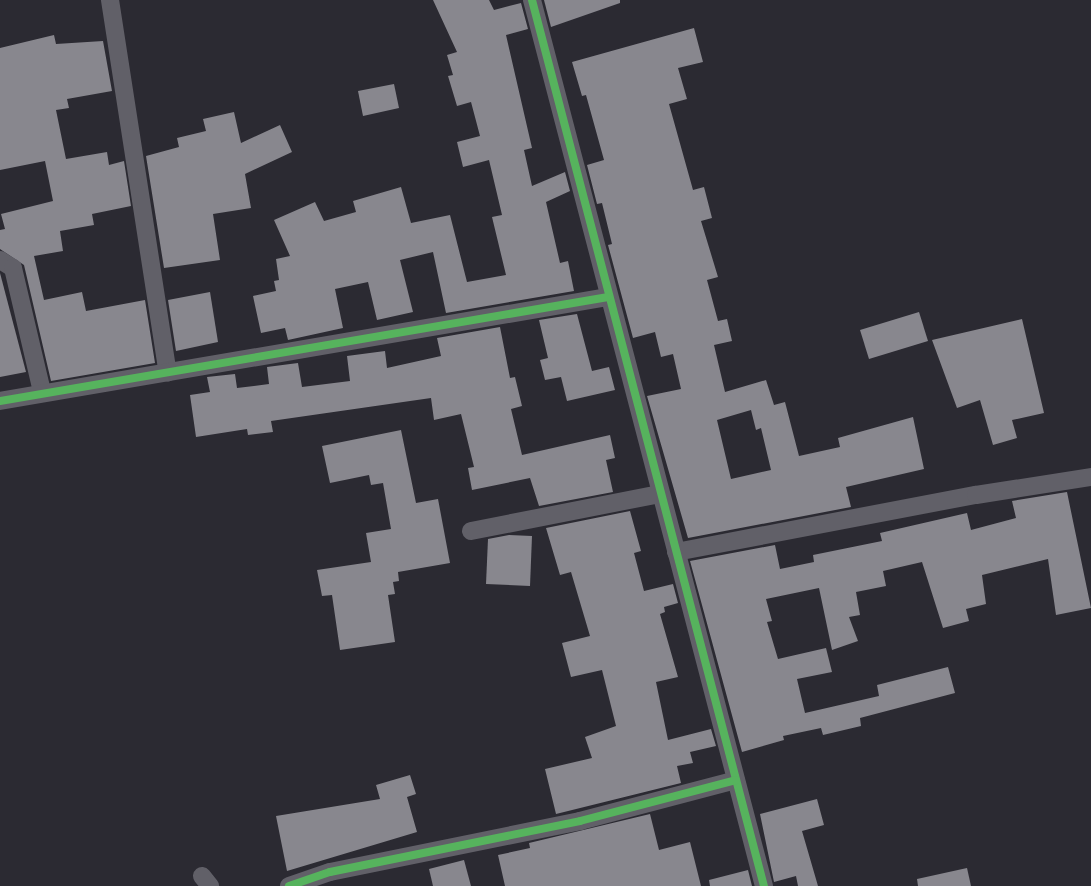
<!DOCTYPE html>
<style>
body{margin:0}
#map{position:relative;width:1091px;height:886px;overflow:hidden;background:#2b2a32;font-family:"Noto Sans",sans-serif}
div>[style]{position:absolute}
.building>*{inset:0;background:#88878e}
.street>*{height:18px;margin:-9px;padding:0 9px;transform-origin:9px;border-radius:9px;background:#616068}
.cycleway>*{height:8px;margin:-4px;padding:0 4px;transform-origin:4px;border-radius:4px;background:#56b35d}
span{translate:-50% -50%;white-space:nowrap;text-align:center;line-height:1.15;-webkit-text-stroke:6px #111017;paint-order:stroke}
</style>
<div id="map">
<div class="building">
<i style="clip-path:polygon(433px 0,489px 0,494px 10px,521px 3px,528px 29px,506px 35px,532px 148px,524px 150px,532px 186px,565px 172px,570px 191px,546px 202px,560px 263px,568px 261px,574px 291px,446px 313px,433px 252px,400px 260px,413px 312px,377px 320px,368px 282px,335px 289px,343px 328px,288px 340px,285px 328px,261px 333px,253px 296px,276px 291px,274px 281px,279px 280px,276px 259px,290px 256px,274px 220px,315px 202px,324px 221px,356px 212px,353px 201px,401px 187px,411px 223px,450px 215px,467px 282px,506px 275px,492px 217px,502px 215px,489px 160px,463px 167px,457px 142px,480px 136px,471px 102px,457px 106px,448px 76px,453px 75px,447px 55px,457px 52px)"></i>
<i style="clip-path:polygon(544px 0,620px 0,620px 3px,551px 27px)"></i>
<i style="clip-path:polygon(evenodd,694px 28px,703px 62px,678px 68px,687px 99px,669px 104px,693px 190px,704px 187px,712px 218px,701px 221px,718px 277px,707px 280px,718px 321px,727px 319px,732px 341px,714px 345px,725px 392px,766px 380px,774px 405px,785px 402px,799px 456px,840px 447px,838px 438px,913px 417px,924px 469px,846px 487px,851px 507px,688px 538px,647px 396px,681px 389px,673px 354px,661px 357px,655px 332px,633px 338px,608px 245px,612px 244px,602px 203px,597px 204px,587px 165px,604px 160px,586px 95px,582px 96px,572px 62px,694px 28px,751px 410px,756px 430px,761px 428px,771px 470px,731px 479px,717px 420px,751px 410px)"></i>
<i style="clip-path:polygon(54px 35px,56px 44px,103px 41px,112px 91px,67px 99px,69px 108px,56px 110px,66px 159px,107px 152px,109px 165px,124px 161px,131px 206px,92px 214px,94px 225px,60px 231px,63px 251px,34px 256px,44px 300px,82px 292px,86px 311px,145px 300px,155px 363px,51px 381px,24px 265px,0 249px,0 230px,5px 229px,1px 214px,53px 201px,45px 161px,0 170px,0 48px)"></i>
<i style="clip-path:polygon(394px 84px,399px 108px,363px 116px,358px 91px)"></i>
<i style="clip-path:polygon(234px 112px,241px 143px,280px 125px,292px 152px,245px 174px,251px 208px,213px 214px,220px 260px,164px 268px,146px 156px,179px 147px,177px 138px,206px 131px,203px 119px)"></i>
<i style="clip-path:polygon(0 273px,26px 372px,0 377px)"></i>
<i style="clip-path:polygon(210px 292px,218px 342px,176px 351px,168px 300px)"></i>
<i style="clip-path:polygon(919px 312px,928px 341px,869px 359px,860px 330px)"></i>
<i style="clip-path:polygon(577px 314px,592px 371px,609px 367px,615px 390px,567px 401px,561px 377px,545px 380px,540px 360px,548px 358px,539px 320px)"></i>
<i style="clip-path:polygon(1022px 319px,1044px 413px,1012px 420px,1017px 438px,993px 445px,980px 400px,957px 408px,932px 340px)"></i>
<i style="clip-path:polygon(500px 327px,510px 378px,515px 377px,522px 406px,511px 409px,522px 455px,610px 435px,615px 458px,606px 460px,613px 492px,539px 506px,530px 478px,472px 490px,468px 468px,474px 467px,461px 414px,434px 420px,431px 398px,271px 421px,273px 432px,248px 435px,247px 429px,196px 437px,190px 395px,210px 392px,207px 377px,235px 374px,237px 388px,269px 384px,267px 367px,298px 363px,302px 387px,350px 381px,347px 356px,385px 351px,387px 368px,441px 356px,437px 338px)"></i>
<i style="clip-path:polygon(401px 430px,416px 503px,438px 499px,450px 563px,398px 572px,399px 581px,393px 582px,395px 594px,388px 595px,395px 642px,340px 650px,332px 595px,322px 596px,317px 570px,371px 562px,366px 533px,391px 529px,383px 483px,371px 485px,369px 475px,330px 483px,322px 446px)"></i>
<i style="clip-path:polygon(1067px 492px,1091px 608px,1056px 615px,1048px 559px,982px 575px,986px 604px,966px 609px,969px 621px,943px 628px,922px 562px,883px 571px,886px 586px,856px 592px,860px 615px,849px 617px,858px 641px,832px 650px,819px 588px,766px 599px,772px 621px,767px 622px,778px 659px,826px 648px,832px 672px,797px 679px,805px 713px,879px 696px,877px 685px,948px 667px,955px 693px,860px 718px,861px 726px,823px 735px,821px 728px,783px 736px,784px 740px,742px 752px,690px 561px,775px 545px,780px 569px,814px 562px,813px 555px,882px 541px,880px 533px,967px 513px,971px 530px,1016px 518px,1012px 501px)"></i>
<i style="clip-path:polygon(630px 511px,641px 551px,634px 553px,644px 591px,673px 584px,678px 603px,664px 607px,665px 612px,660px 614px,678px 677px,656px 682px,668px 740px,711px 729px,716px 746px,690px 752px,693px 763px,677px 766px,681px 783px,556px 814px,545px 769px,592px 758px,585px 737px,616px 726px,602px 670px,571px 677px,562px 643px,590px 636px,571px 572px,560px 575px,546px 528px)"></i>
<i style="clip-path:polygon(509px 535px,532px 536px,530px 586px,486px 584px,488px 539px)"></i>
<i style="clip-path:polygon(410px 775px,416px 794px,407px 797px,417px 832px,287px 871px,276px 816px,380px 799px,376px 785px)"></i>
<i style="clip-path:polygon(817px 799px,824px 825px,802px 831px,818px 886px,798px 886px,796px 876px,774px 882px,760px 814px)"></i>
<i style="clip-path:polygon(650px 814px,659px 850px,690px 842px,701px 886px,505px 886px,498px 855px,530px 848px,529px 843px)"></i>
<i style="clip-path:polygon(464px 860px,471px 886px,433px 886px,429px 869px)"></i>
<i style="clip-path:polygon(967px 868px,971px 886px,918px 886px,917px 879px)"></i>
<i style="clip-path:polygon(748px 870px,752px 886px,710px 886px,709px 880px)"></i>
</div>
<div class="street">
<i style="left:110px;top:0;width:377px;rotate:81.2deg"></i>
<i style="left:532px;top:0;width:916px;rotate:75.33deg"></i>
<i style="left:0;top:260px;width:15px;rotate:32deg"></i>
<i style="left:13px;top:268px;width:127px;rotate:76.8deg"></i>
<i style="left:0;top:401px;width:617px;rotate:-9.71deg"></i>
<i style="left:471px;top:531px;width:193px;rotate:-11.1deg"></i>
<i style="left:676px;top:552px;width:305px;rotate:-10.8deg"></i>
<i style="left:976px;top:495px;width:116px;rotate:-8.9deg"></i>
<i style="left:202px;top:876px;width:13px;rotate:51deg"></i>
<i style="left:289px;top:886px;width:43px;rotate:-18.9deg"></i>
<i style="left:330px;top:872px;width:255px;rotate:-11.5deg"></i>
<i style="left:580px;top:821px;width:161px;rotate:-14.7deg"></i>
</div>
<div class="cycleway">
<i style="left:532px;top:0;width:916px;rotate:75.33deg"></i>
<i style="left:0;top:401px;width:617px;rotate:-9.71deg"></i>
<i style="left:289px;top:886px;width:43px;rotate:-18.9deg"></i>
<i style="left:330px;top:872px;width:255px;rotate:-11.5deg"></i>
<i style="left:580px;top:821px;width:161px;rotate:-14.7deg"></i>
</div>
</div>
